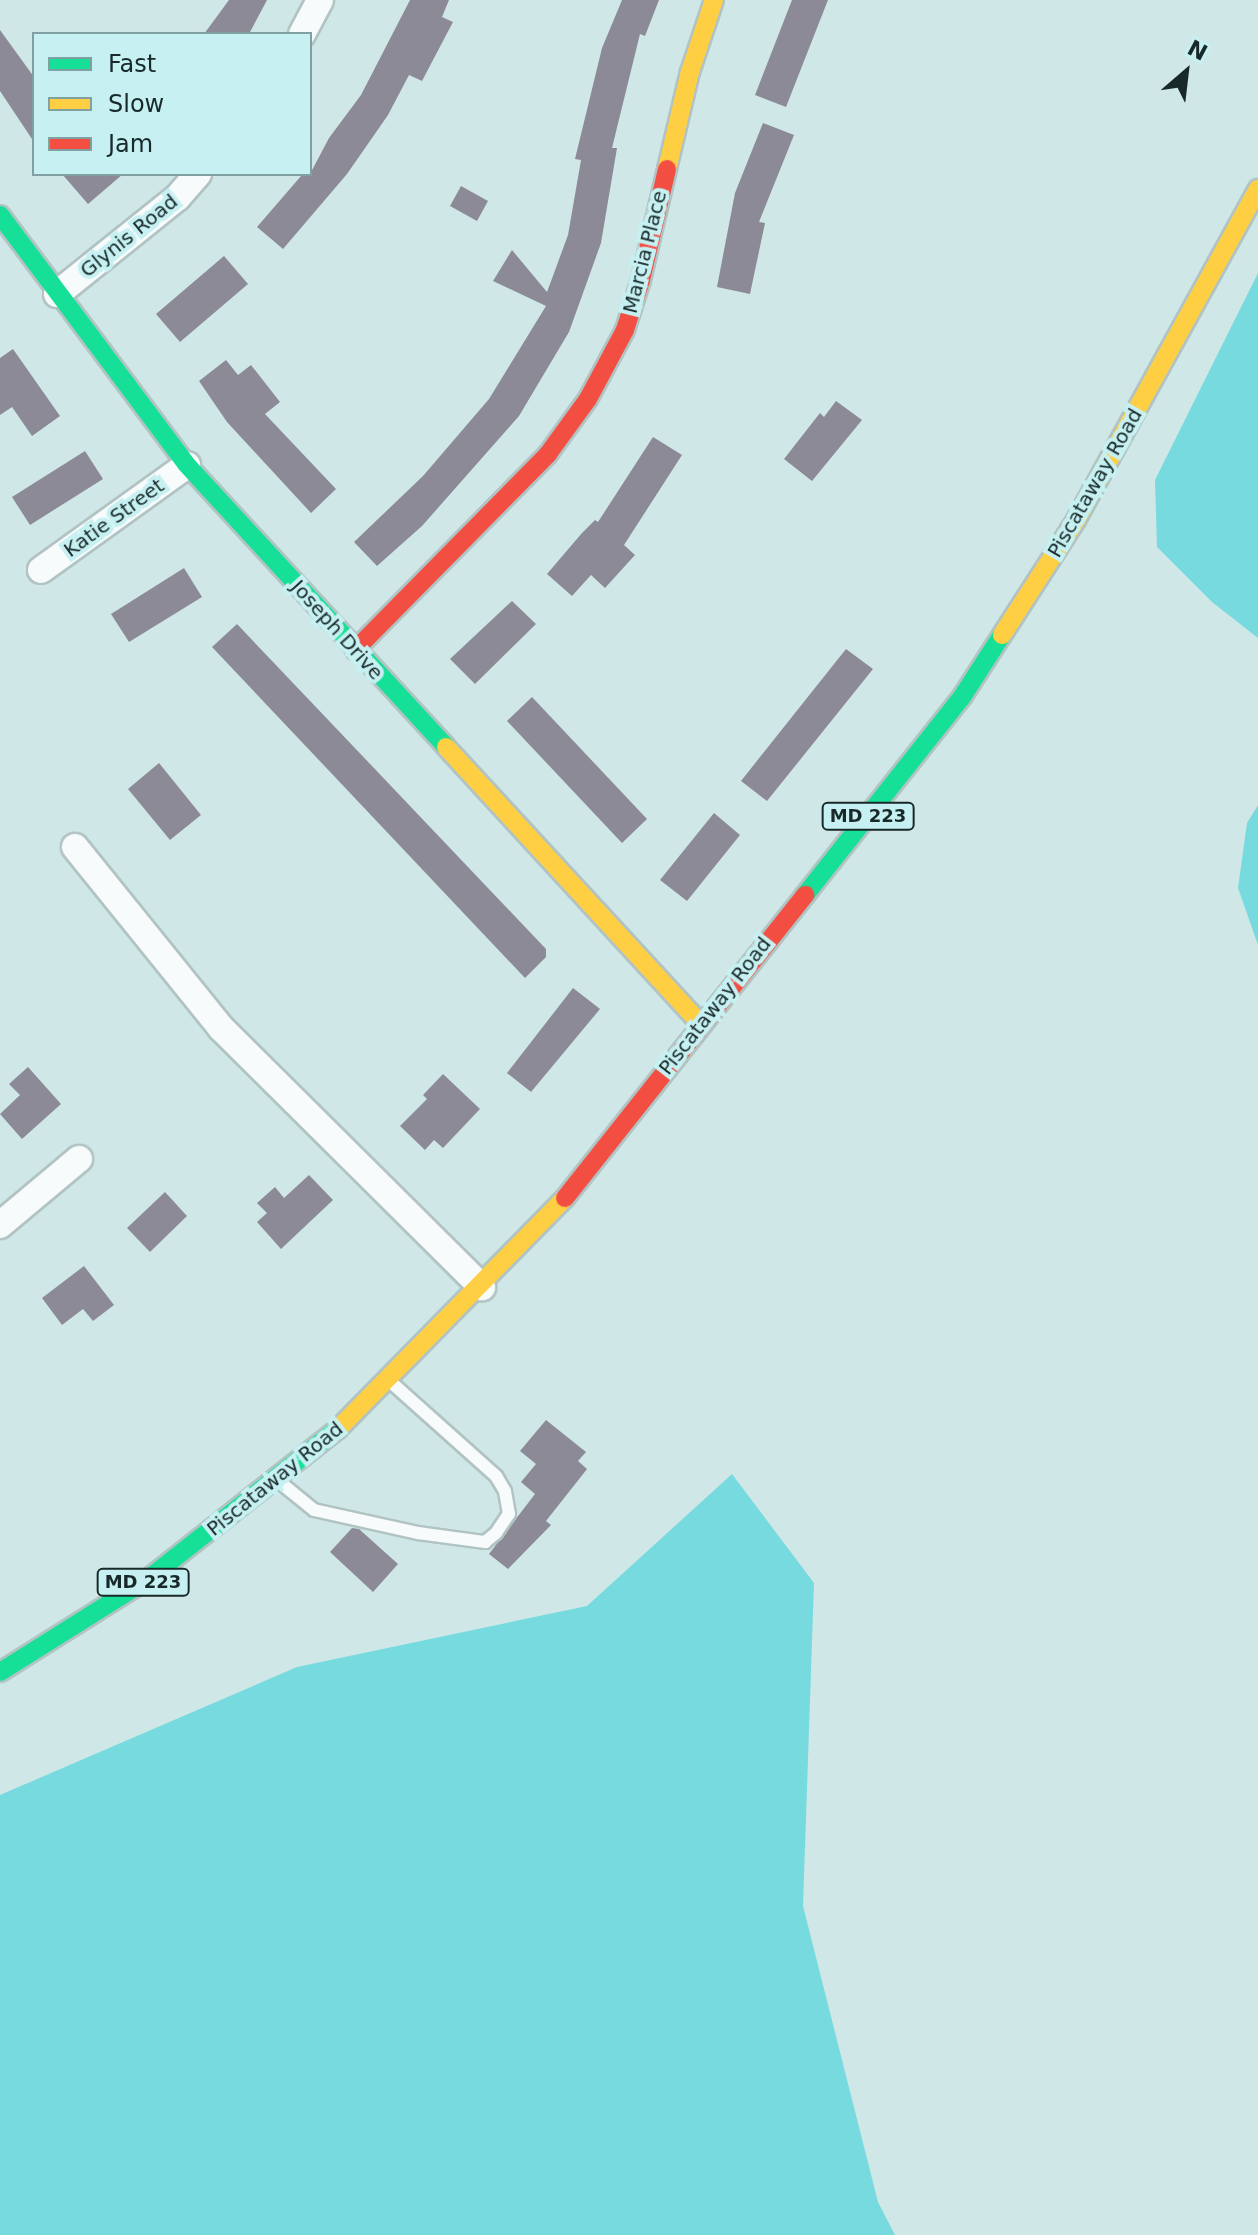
<!DOCTYPE html>
<style>
body{margin:0}
#map{position:relative;width:1258px;height:2235px;overflow:hidden;background:#d0e7e7;font-family:"DejaVu Sans",sans-serif}
div>[style]{position:absolute}
.forest>*{inset:0;background:#77dade}
.building>*{inset:0;background:#8c8a96}
.roads{filter:drop-shadow(2px 0 #b1c3c3) drop-shadow(-2px 0 #b1c3c3) drop-shadow(0 2px #b1c3c3) drop-shadow(0 -2px #b1c3c3)}
.lane>*{height:12px;margin:-6px;padding:0 6px;transform-origin:6px;border-radius:6px;background:#f8fbfb}
.street>*{height:26px;margin:-13px;padding:0 13px;transform-origin:13px;border-radius:13px;background:#f8fbfb}
.fast>*{height:18px;margin:-9px;padding:0 9px;transform-origin:9px;border-radius:9px;background:#16e098}
.slow>*{height:18px;margin:-9px;padding:0 9px;transform-origin:9px;border-radius:9px;background:#ffcf43}
.jam>*{height:18px;margin:-9px;padding:0 9px;transform-origin:9px;border-radius:9px;background:#f24e42}
span{translate:-50% -50%;white-space:nowrap;text-align:center;line-height:1.15;-webkit-text-stroke:8px #c6f0f1;paint-order:stroke}
.shield-label span{padding:2px 6px;background:#c6f0f1;border:2px solid;border-radius:6px;-webkit-text-stroke-width:0}
.shield-label{font-size:18px;color:#19292a;font-weight:700}
.street-label{font-size:20px;color:#19292a}
.legend{position:absolute;left:32px;top:32px;width:280px;height:144px;box-sizing:border-box;background:#c6f0f1;border:2px solid #81a0a1;margin:0;padding:10px 14px;list-style:none;font-size:24px;color:#19292a}
.legend li{display:flex;align-items:center;gap:16px;height:40px}
.legend b{width:40px;border:2px solid #81a0a1}
.north{position:absolute;left:1146px;top:32px;width:80px;height:80px;-webkit-text-stroke:6px #c6f0f1;paint-order:stroke;rotate:28deg;font-size:22px;font-weight:700;line-height:32px;text-align:center;color:#19292a}
.north::after{content:'';display:block;margin:auto;width:28px;height:36px;background:#19292a;clip-path:polygon(50% 0,100% 100%,50% 72%,0 100%)}
</style>
<div id="map">
<div class="forest">
<i style="clip-path:polygon(1258px 273px,1258px 638px,1212px 602px,1157px 547px,1155px 480px)"></i>
<i style="clip-path:polygon(1258px 805px,1258px 945px,1238px 888px,1247px 823px)"></i>
<i style="clip-path:polygon(732px 1474px,814px 1583px,803px 1906px,878px 2202px,895px 2235px,0 2235px,0 1795px,297px 1667px,587px 1606px)"></i>
</div>
<div class="building">
<i style="clip-path:polygon(229px 0,267px 0,249px 34px,204px 34px)"></i>
<i style="clip-path:polygon(410px 0,449px 0,442px 17px,453px 22px,422px 81px,409px 75px,388px 115px,347px 174px,283px 249px,257px 227px,301px 176px,310px 174px,329px 138px,361px 95px)"></i>
<i style="clip-path:polygon(622px 0,659px 0,645px 36px,640px 34px,612px 148px,617px 148px,601px 243px,569px 332px,519px 416px,422px 526px,377px 566px,354px 542px,423px 476px,489px 399px,546px 306px,493px 281px,512px 250px,547px 292px,568px 235px,581px 160px,575px 159px,602px 48px)"></i>
<i style="clip-path:polygon(792px 0,828px 0,786px 107px,755px 95px)"></i>
<i style="clip-path:polygon(0 30px,34px 77px,34px 142px,0 91px)"></i>
<i style="clip-path:polygon(763px 123px,794px 135px,759px 222px,765px 223px,750px 294px,717px 287px,735px 193px)"></i>
<i style="clip-path:polygon(62px 174px,123px 174px,88px 204px)"></i>
<i style="clip-path:polygon(461px 186px,488px 201px,477px 221px,450px 206px)"></i>
<i style="clip-path:polygon(224px 256px,248px 284px,180px 342px,156px 314px)"></i>
<i style="clip-path:polygon(13px 349px,60px 416px,32px 436px,12px 407px,0 415px,0 358px)"></i>
<i style="clip-path:polygon(226px 360px,238px 375px,251px 365px,280px 402px,265px 414px,336px 489px,311px 513px,227px 422px,199px 381px)"></i>
<i style="clip-path:polygon(836px 401px,862px 420px,812px 481px,784px 459px,820px 413px,824px 417px)"></i>
<i style="clip-path:polygon(653px 437px,682px 455px,624px 545px,635px 555px,605px 588px,591px 575px,572px 596px,547px 574px,582px 533px,595px 520px,598px 522px)"></i>
<i style="clip-path:polygon(85px 451px,103px 479px,30px 525px,12px 497px)"></i>
<i style="clip-path:polygon(184px 568px,202px 597px,129px 642px,111px 614px)"></i>
<i style="clip-path:polygon(512px 601px,536px 624px,475px 684px,450px 659px)"></i>
<i style="clip-path:polygon(237px 624px,546px 949px,546px 957px,525px 978px,212px 647px)"></i>
<i style="clip-path:polygon(846px 649px,873px 669px,767px 801px,741px 781px)"></i>
<i style="clip-path:polygon(532px 697px,647px 819px,622px 843px,507px 721px)"></i>
<i style="clip-path:polygon(159px 763px,201px 815px,170px 840px,128px 789px)"></i>
<i style="clip-path:polygon(714px 813px,740px 835px,687px 901px,660px 880px)"></i>
<i style="clip-path:polygon(573px 988px,600px 1009px,531px 1092px,507px 1073px)"></i>
<i style="clip-path:polygon(28px 1067px,61px 1104px,22px 1139px,0 1114px,20px 1095px,9px 1084px)"></i>
<i style="clip-path:polygon(443px 1074px,480px 1109px,443px 1148px,434px 1140px,425px 1150px,400px 1126px,427px 1099px,423px 1095px)"></i>
<i style="clip-path:polygon(309px 1175px,333px 1200px,281px 1249px,257px 1222px,267px 1213px,257px 1203px,275px 1187px,284px 1198px)"></i>
<i style="clip-path:polygon(165px 1192px,187px 1216px,150px 1252px,127px 1228px)"></i>
<i style="clip-path:polygon(84px 1266px,114px 1305px,93px 1321px,83px 1309px,62px 1325px,42px 1298px)"></i>
<i style="clip-path:polygon(546px 1420px,586px 1452px,578px 1461px,587px 1469px,546px 1521px,551px 1525px,508px 1569px,489px 1554px,535px 1494px,521px 1482px,536px 1464px,520px 1451px)"></i>
<i style="clip-path:polygon(352px 1528px,359px 1529px,398px 1564px,373px 1592px,330px 1552px)"></i>
</div>
<div class="roads">
<div class="lane">
<i style="left:282px;top:1484px;width:41px;rotate:39.1deg"></i>
<i style="left:314px;top:1510px;width:107px;rotate:12.5deg"></i>
<i style="left:418px;top:1533px;width:68px;rotate:7.7deg"></i>
<i style="left:485px;top:1542px;width:14px;rotate:-39deg"></i>
<i style="left:496px;top:1533px;width:23px;rotate:-56deg"></i>
<i style="left:509px;top:1514px;width:23px;rotate:-100deg"></i>
<i style="left:505px;top:1491px;width:17px;rotate:-121deg"></i>
<i style="left:496px;top:1476px;width:140px;rotate:-138.2deg"></i>
</div>
<div class="street">
<i style="left:302px;top:34px;width:38px;rotate:-62deg"></i>
<i style="left:57px;top:294px;width:154px;rotate:-38.7deg"></i>
<i style="left:177px;top:198px;width:32px;rotate:-49deg"></i>
<i style="left:41px;top:570px;width:180px;rotate:-35.7deg"></i>
<i style="left:75px;top:847px;width:233px;rotate:51.1deg"></i>
<i style="left:221px;top:1028px;width:368px;rotate:44.8deg"></i>
<i style="left:0;top:1225px;width:103px;rotate:-39.9deg"></i>
</div>
<div class="fast">
<i style="left:0;top:215px;width:312px;rotate:53.2deg"></i>
<i style="left:187px;top:465px;width:383px;rotate:47.4deg"></i>
<i style="left:805px;top:895px;width:253px;rotate:-51.6deg"></i>
<i style="left:962px;top:697px;width:74px;rotate:-57.2deg"></i>
<i style="left:0;top:1672px;width:175px;rotate:-32.1deg"></i>
<i style="left:148px;top:1579px;width:242px;rotate:-38.3deg"></i>
</div>
<div class="slow">
<i style="left:667px;top:169px;width:100px;rotate:-76.7deg"></i>
<i style="left:690px;top:72px;width:76px;rotate:-71.6deg"></i>
<i style="left:1002px;top:635px;width:137px;rotate:-57.2deg"></i>
<i style="left:1076px;top:520px;width:378px;rotate:-61.2deg"></i>
<i style="left:446px;top:747px;width:375px;rotate:47.4deg"></i>
<i style="left:338px;top:1429px;width:324px;rotate:-45.5deg"></i>
</div>
<div class="jam">
<i style="left:355px;top:650px;width:275px;rotate:-45.4deg"></i>
<i style="left:548px;top:454px;width:68px;rotate:-54deg"></i>
<i style="left:588px;top:399px;width:78px;rotate:-61.8deg"></i>
<i style="left:625px;top:330px;width:52px;rotate:-72.3deg"></i>
<i style="left:641px;top:280px;width:114px;rotate:-76.8deg"></i>
<i style="left:565px;top:1198px;width:387px;rotate:-51.6deg"></i>
</div>
</div>
<div class="shield-label">
<span style="left:868px;top:816px">MD 223</span>
<span style="left:143px;top:1582px">MD 223</span>
</div>
<div class="street-label">
<span style="left:129px;top:236px;rotate:-39deg">Glynis Road</span>
<span style="left:645px;top:252px;rotate:-76deg">Marcia Place</span>
<span style="left:1095px;top:483px;rotate:-60deg">Piscataway Road</span>
<span style="left:114px;top:518px;rotate:-36deg">Katie Street</span>
<span style="left:337px;top:630px;rotate:48deg">Joseph Drive</span>
<span style="left:715px;top:1006px;rotate:-52deg">Piscataway Road</span>
<span style="left:275px;top:1479px;rotate:-39deg">Piscataway Road</span>
</div>
<ul class="legend">
<li><b style="height:10px;background:#16e098"></b>Fast</li>
<li><b style="height:10px;background:#ffcf43"></b>Slow</li>
<li><b style="height:10px;background:#f24e42"></b>Jam</li>
</ul>
<div class="north">N</div>
</div>
